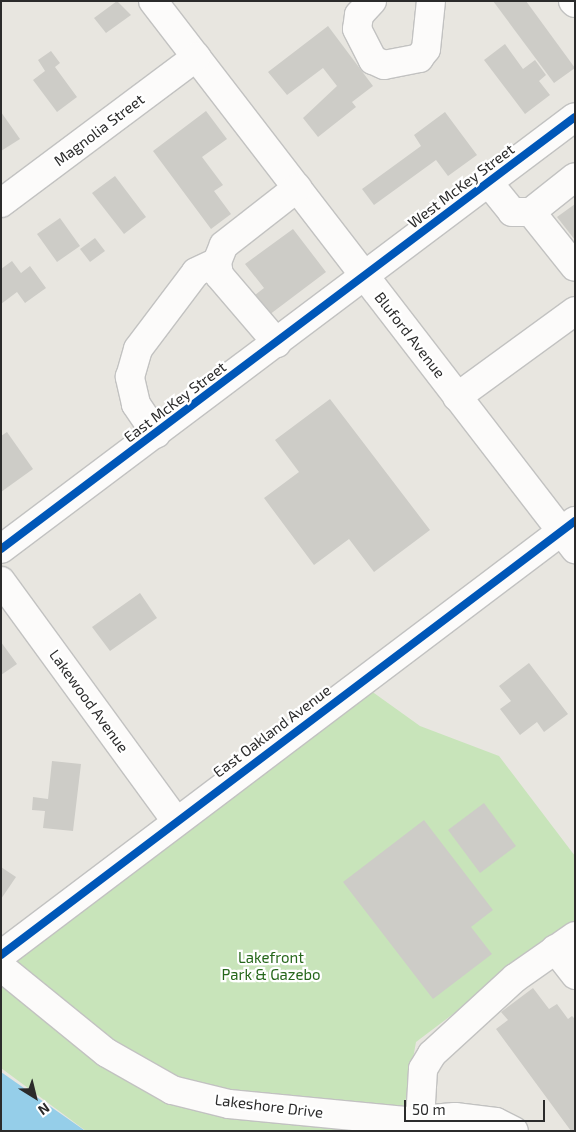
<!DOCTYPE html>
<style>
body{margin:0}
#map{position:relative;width:576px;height:1132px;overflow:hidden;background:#e8e6e0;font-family:"Exo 2",sans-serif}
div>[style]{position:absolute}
.green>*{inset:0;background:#c8e4ba}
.water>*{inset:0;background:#95cee9}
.building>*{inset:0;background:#cdccc7}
.roads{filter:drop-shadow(1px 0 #c2c2c1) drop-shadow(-1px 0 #c2c2c1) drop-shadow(0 1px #c2c2c1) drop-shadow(0 -1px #c2c2c1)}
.minor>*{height:28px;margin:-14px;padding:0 14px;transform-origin:14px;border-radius:14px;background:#fcfbfa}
.cycleway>*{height:8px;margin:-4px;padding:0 4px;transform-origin:4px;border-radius:4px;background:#0057b8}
span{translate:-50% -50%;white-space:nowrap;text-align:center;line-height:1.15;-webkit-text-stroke:4.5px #fff;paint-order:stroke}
.street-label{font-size:15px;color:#2b2b2b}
.park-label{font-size:15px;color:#26671b}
.frame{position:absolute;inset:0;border:2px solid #2b2b2b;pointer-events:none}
.north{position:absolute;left:10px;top:1072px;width:50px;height:50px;-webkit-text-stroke:4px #fff;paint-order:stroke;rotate:144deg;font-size:14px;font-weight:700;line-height:20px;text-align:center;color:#2b2b2b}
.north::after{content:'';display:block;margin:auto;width:18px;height:22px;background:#2b2b2b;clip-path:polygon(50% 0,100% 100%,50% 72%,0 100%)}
.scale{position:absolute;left:404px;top:1100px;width:141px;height:22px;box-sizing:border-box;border:2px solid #2b2b2b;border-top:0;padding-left:6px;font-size:15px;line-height:18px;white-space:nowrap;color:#2b2b2b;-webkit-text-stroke:4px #fff;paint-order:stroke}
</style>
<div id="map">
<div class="green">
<i style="clip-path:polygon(367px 688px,420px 726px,499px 756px,575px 856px,575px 922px,416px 1042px,400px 1131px,86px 1131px,1px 1068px,1px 964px)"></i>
</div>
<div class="water">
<i style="clip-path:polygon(1px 1072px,84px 1130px,86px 1131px,1px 1131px)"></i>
</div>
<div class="building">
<i style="clip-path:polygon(117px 1px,131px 15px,106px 33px,94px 18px)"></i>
<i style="clip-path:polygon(493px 1px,526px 1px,575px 68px,554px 83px)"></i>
<i style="clip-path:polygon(328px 26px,373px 86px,352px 102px,356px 107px,318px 137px,303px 118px,337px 86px,323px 68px,287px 95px,268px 72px)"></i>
<i style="clip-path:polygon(505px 44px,523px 69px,535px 60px,546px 75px,539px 81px,550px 95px,525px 114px,484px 60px)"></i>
<i style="clip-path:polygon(51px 51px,60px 63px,55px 67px,77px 97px,57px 112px,33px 80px,45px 71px,38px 60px)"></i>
<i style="clip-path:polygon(206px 111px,227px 139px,202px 157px,223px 185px,214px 191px,231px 214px,211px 229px,153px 151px)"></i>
<i style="clip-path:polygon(1px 112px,20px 139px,1px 151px)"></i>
<i style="clip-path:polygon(445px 112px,477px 155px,448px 176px,436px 160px,374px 205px,362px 189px,421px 146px,414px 135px)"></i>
<i style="clip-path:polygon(115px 176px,146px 217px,124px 234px,92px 193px)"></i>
<i style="clip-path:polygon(575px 204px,575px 240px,557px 217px)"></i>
<i style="clip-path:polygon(60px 218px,80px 246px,57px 262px,37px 234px)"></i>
<i style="clip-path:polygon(293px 229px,326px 272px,269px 315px,255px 295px,264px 288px,245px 264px)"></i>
<i style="clip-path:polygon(95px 238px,105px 251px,90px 262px,80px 249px)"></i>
<i style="clip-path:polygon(12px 261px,21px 273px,30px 266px,46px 288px,25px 303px,17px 292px,1px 304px,1px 269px)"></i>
<i style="clip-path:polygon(330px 399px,430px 530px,374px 572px,349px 539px,314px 565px,264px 498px,299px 472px,275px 440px)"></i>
<i style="clip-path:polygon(7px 432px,33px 469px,1px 492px,1px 436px)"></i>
<i style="clip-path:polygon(140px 593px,157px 618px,110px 651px,92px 627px)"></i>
<i style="clip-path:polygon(1px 642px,17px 664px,1px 675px)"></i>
<i style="clip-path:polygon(529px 663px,568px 714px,544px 732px,537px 722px,520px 735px,500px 709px,511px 701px,499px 686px)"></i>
<i style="clip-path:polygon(52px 761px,81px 764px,73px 831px,43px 828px,45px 811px,32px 810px,33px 797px,48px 799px)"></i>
<i style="clip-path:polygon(484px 803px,516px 846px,480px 873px,448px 830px)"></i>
<i style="clip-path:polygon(424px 820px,493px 910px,471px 927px,492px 954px,433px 999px,343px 882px)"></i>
<i style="clip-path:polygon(1px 867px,16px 877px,1px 899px)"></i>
<i style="clip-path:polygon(533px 988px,549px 1009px,557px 1004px,568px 1019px,572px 1016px,575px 1019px,575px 1131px,571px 1131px,496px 1029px,508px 1020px,501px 1012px)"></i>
</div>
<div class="roads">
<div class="minor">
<i style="left:153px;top:1px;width:692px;rotate:52.4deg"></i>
<i style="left:372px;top:1px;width:19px;rotate:133deg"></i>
<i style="left:359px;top:15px;width:14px;rotate:98deg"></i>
<i style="left:357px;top:29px;width:35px;rotate:63deg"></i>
<i style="left:373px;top:60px;width:12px;rotate:24deg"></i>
<i style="left:384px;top:65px;width:36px;rotate:-11deg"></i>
<i style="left:419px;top:58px;width:11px;rotate:-52deg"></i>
<i style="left:426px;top:49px;width:48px;rotate:-84.1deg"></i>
<i style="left:573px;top:1px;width:3px;rotate:45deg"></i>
<i style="left:488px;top:182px;width:38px;rotate:51deg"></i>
<i style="left:512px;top:212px;width:19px"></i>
<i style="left:531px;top:212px;width:56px;rotate:-38.5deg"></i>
<i style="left:1px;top:203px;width:244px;rotate:-36.8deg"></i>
<i style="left:531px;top:212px;width:70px;rotate:51.3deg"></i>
<i style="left:277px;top:343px;width:89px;rotate:-130.5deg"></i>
<i style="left:219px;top:275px;width:13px;rotate:-99deg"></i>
<i style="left:217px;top:262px;width:18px;rotate:-68deg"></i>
<i style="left:224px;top:245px;width:93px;rotate:-38deg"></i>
<i style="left:457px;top:397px;width:146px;rotate:-36.1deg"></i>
<i style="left:156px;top:434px;width:36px;rotate:-124deg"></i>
<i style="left:136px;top:404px;width:28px;rotate:-103deg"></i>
<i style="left:130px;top:377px;width:29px;rotate:-74deg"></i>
<i style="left:138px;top:349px;width:96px;rotate:-53deg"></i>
<i style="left:196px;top:272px;width:23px;rotate:-25deg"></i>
<i style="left:1px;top:549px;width:718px;rotate:-36.97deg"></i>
<i style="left:1px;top:581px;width:297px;rotate:53.9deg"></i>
<i style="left:555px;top:949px;width:33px;rotate:52deg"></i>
<i style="left:1px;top:955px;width:720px;rotate:-37.09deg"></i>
<i style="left:1px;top:967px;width:136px;rotate:39.1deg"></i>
<i style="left:107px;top:1053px;width:75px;rotate:29.6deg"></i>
<i style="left:172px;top:1090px;width:59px;rotate:13.8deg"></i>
<i style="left:229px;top:1104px;width:177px;rotate:5.5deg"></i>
<i style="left:405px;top:1121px;width:50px;rotate:-4.6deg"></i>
<i style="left:455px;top:1117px;width:41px;rotate:7deg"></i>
<i style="left:496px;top:1122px;width:20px;rotate:27deg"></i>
<i style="left:420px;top:1120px;width:51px;rotate:-86.6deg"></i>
<i style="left:423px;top:1069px;width:17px;rotate:-59deg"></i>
<i style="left:432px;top:1054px;width:113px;rotate:-42.5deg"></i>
<i style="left:515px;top:978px;width:73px;rotate:-35deg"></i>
</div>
</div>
<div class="cycleway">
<i style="left:1px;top:549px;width:718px;rotate:-36.97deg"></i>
<i style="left:1px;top:955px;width:720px;rotate:-37.09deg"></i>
</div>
<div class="street-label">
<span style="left:99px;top:130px;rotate:-37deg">Magnolia Street</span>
<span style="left:461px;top:186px;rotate:-37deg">West McKey Street</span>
<span style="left:410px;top:335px;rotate:52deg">Bluford Avenue</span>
<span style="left:175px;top:402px;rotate:-37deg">East McKey Street</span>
<span style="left:89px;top:701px;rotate:54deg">Lakewood Avenue</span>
<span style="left:272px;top:731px;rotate:-37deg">East Oakland Avenue</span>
<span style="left:269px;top:1106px;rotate:7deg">Lakeshore Drive</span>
</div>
<div class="park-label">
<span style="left:271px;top:966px">Lakefront<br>Park &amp; Gazebo</span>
</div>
<div class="frame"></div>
<div class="north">N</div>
<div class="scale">50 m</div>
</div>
